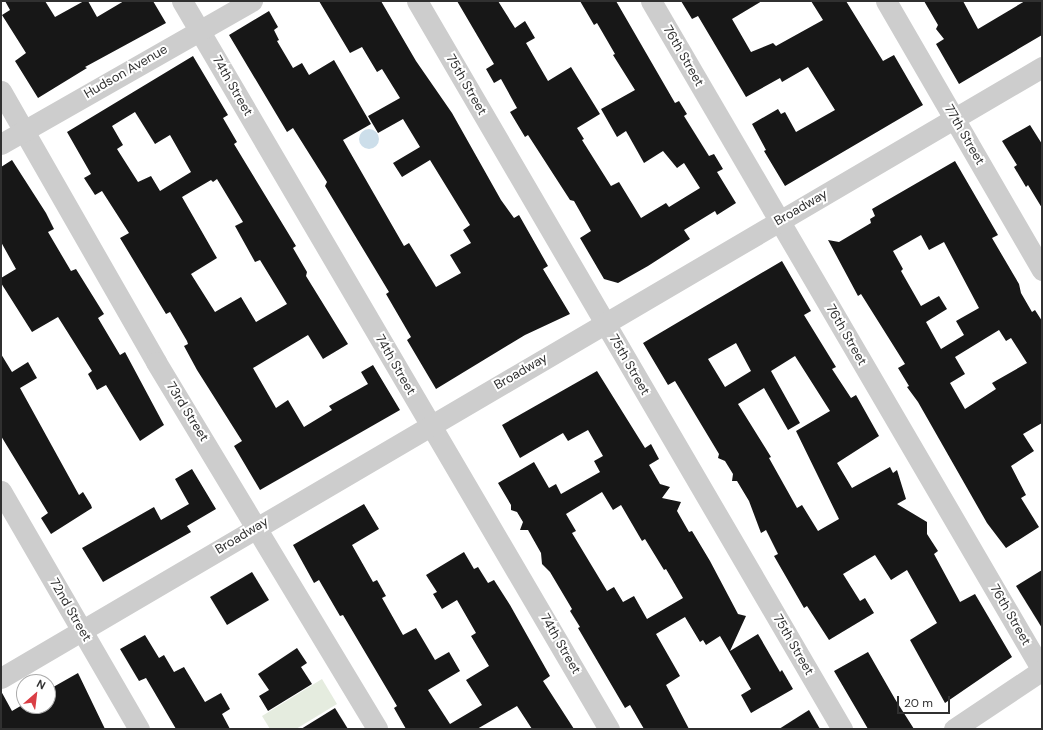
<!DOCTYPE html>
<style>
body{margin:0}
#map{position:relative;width:1043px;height:730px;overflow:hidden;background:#fff;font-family:"DM Sans",sans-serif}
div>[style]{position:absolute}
.green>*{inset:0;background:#e5ecdf}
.water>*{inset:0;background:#ccdeea}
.round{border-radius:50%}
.building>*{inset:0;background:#171717}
.minor>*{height:21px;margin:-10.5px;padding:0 10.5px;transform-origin:10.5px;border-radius:10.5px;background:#cdcdcd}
span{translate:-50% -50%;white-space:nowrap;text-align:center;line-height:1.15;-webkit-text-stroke:4px #fff;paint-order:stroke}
.street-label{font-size:13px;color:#303030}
.frame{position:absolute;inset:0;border:2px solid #303030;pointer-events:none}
.north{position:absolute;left:16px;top:674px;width:40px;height:40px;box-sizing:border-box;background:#fff;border:1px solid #acacac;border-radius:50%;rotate:28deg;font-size:11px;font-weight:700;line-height:16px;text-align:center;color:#303030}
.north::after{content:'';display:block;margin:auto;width:14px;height:18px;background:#da3e45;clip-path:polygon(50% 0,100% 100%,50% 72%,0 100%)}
.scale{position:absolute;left:897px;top:696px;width:53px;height:18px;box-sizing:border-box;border:2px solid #303030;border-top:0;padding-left:5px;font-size:12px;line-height:14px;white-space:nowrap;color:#303030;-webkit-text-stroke:3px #fff;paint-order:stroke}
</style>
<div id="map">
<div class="green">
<i style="clip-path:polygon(322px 679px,337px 704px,296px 729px,270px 729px,262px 716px)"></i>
</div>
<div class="water">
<i class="round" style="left:359px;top:129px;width:20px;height:20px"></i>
</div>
<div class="building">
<i style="clip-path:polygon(5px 1px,45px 1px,55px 17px,84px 1px,88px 1px,97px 17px,124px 1px,153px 1px,166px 23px,85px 67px,87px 68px,38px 98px,15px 61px,26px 53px,2px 15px,10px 10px)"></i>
<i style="clip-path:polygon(319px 1px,381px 1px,416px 61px,452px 113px,501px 200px,514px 218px,519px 215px,548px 266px,543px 269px,570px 314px,525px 335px,436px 389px,407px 340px,411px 337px,386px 294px,389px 292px,325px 186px,327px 182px,293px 128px,287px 132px,229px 35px,269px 11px,278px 27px,274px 30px,279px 40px,277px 41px,293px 68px,302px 63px,309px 75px,334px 60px,371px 124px,343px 140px,404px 246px,409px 243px,436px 287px,461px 273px,450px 255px,471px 243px,463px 230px,470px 225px,430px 160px,402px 177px,393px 163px,420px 147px,403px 119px,378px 133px,368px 116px,400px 98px,382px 69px,377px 72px,362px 47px,350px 53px)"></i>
<i style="clip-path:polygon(457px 1px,498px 1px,515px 28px,525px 21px,535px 38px,526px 43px,548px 81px,571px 67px,600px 114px,577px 128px,584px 139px,582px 140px,611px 186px,619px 182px,641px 218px,666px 203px,669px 207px,700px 188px,684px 163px,677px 168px,663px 151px,644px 163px,626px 131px,617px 137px,601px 109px,635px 90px,613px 55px,615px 54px,597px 23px,594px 25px,580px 1px,616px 1px,675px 103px,679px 101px,687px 114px,684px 116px,709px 156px,714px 154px,723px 169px,717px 172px,736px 203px,717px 215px,715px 211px,684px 230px,690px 239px,648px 266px,618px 283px,604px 279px,580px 238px,591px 231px,574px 201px,570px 200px,528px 135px,525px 137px,510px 112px,517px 108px,501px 79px,494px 83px,486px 69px,494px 64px)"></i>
<i style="clip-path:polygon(681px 1px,762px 1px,732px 19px,751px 52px,773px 43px,776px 46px,823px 20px,811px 1px,846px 1px,883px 61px,894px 55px,923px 105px,785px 186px,764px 151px,766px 150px,752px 124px,778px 109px,781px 114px,785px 112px,796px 132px,835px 110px,808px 67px,782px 82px,780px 78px,746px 97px,698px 16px,692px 19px)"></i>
<i style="clip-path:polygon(924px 1px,963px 1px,978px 29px,1025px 1px,1042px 1px,1042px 35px,959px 84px,936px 44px,944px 39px,936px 29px,938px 25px)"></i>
<i style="clip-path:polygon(evenodd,193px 56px,228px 115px,223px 118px,237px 142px,234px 144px,296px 246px,293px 248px,307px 272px,306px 276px,348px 344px,323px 359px,308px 335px,253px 368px,276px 408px,288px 400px,304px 427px,332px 410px,329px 406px,368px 384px,361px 372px,373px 365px,400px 410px,260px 490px,234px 446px,242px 441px,197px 370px,184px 346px,188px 344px,187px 341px,170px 312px,166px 314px,120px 238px,129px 233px,102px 191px,95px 195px,84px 178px,91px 174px,67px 132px,193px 56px,135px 112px,155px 144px,170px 135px,191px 172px,160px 191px,151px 176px,138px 182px,117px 149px,123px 145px,112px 126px,135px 112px,193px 56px,217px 179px,243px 222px,235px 226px,255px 262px,260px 260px,287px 304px,256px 322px,241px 297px,215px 312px,191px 274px,217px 258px,182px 197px,211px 180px,213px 182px,217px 179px)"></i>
<i style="clip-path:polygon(1030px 125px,1042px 144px,1042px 208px,1028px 185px,1026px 187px,1014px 167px,1017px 165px,1002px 141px)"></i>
<i style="clip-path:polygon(12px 160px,46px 213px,54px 229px,48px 232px,71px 271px,76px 269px,104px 314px,98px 318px,120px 355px,125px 352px,164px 425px,140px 441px,106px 385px,97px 390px,88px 374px,92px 371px,58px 317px,32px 332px,1px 283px,1px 278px,16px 269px,1px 242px,1px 167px)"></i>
<i style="clip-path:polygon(evenodd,955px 161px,998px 235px,992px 238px,1019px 284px,1021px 293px,1032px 312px,1035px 310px,1042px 321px,1042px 423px,1023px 434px,1034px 451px,1011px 466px,1026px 495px,1021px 498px,1039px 527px,1006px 548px,987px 523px,918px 402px,907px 387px,909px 386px,898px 368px,905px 364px,861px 294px,858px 296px,828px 240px,839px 242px,871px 223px,870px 219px,875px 216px,872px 209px,955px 161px,921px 235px,929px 250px,944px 242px,979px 308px,956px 321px,964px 335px,941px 349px,926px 322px,947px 309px,939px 296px,921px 306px,901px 271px,903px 269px,893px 251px,921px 235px,955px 161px,999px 330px,1006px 341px,1011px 338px,1027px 363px,992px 383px,996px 389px,965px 409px,950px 383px,965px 374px,955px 357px,999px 330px)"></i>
<i style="clip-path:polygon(evenodd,782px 261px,811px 311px,804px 315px,836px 367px,832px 369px,851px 398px,856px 395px,879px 436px,837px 463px,852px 488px,890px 467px,893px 473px,897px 470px,906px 499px,897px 504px,927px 522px,927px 534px,938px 551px,934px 554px,960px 602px,975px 594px,1012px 657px,945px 703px,910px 640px,937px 623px,907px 570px,891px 580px,875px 555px,843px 574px,860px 601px,865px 598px,874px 613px,829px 640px,807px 606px,804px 608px,774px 556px,778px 554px,766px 530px,761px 533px,749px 501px,737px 481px,732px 481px,733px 474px,725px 461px,718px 458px,719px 454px,675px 381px,668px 385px,643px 343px,782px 261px,736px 343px,751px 371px,725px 387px,708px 359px,736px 343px,782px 261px,795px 356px,830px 411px,796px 431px,839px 519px,818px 531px,802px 505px,797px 508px,769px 458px,771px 457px,738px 404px,764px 388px,788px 430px,800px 423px,771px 371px,795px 356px)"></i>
<i style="clip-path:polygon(1px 354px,12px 372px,28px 362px,37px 378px,20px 388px,79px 495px,83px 492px,91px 505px,92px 508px,51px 534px,41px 518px,48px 513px,1px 436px)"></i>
<i style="clip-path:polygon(evenodd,597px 371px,645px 448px,651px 444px,659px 459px,649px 465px,660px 484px,670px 487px,662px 498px,681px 502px,677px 511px,689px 532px,692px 531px,710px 561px,738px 614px,746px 616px,730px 651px,758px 634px,780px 672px,782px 670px,793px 689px,751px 713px,741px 695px,751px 689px,720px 636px,706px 645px,703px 640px,700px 642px,685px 617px,656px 634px,680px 676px,666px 685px,689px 729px,644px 729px,630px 705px,625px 708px,578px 628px,580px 627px,570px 611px,572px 609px,550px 572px,542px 564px,541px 553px,528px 530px,520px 530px,523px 522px,517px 512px,511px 510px,511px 505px,498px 483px,534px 462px,549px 488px,556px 484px,561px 494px,600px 472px,594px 461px,603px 456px,588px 430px,568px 441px,563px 433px,520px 458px,502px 425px,597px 371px,602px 492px,613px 510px,621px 505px,642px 541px,645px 539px,664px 570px,666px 569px,683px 598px,647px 619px,634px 596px,623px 602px,614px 587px,607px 591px,572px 533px,576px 531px,566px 514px,602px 492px)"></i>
<i style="clip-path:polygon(192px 469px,216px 509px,187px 526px,191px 532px,103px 582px,82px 548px,154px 507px,161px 520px,189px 504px,175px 479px)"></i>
<i style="clip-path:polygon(364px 504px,379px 529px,352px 545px,373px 582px,377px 580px,386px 596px,382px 598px,403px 635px,416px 628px,435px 660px,449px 652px,460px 671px,428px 690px,450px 724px,482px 705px,466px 680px,489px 666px,471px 636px,476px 633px,457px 600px,442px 609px,433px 594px,437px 592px,426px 575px,464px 552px,474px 569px,478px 567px,488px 583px,494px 580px,510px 605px,550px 676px,543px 681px,574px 729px,532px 729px,517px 706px,477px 729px,406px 729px,394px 708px,397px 706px,343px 615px,340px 616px,319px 580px,314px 583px,293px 545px)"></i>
<i style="clip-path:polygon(1042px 570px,1042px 628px,1016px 586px)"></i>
<i style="clip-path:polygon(252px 572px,269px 600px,227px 625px,210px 597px)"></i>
<i style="clip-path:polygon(145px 635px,159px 658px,164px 655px,174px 672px,184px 667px,205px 702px,221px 693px,230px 709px,222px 714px,230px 729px,176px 729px,146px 678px,139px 681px,120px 649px)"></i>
<i style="clip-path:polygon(297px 648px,307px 663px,301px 667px,312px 684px,268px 711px,259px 696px,269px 690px,258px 674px)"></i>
<i style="clip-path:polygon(868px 652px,895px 699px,914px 729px,868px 729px,834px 671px)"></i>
<i style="clip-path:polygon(78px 673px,105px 729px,1px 729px,1px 691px,12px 711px,24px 704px,24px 706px,48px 706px,48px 690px)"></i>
<i style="clip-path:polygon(335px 708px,348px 729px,301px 729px)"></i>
<i style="clip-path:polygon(809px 710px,820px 729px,779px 729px)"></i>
</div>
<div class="minor">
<i style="left:182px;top:1px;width:844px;rotate:59.61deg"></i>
<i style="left:417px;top:1px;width:843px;rotate:59.72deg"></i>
<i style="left:651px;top:1px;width:775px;rotate:59.7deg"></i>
<i style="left:886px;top:1px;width:311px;rotate:59.9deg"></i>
<i style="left:1px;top:91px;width:312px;rotate:60.2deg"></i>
<i style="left:156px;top:362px;width:428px;rotate:58.9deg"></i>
<i style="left:1px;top:144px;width:289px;rotate:-29.7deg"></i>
<i style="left:1px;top:491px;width:275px;rotate:59.9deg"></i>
<i style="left:1px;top:678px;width:1207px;rotate:-30.41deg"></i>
<i style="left:954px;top:729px;width:106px;rotate:-33.8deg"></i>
</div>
<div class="street-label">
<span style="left:683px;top:56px;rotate:60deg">76th Street</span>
<span style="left:126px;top:72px;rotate:-30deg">Hudson Avenue</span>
<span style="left:466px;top:85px;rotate:60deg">75th Street</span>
<span style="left:232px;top:86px;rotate:60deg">74th Street</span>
<span style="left:964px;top:135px;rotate:60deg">77th Street</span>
<span style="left:801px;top:208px;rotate:-30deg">Broadway</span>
<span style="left:846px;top:335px;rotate:60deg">76th Street</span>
<span style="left:395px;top:365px;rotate:60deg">74th Street</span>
<span style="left:629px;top:365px;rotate:60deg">75th Street</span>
<span style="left:521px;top:372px;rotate:-30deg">Broadway</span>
<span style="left:187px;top:412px;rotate:58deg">73rd Street</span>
<span style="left:242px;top:536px;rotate:-31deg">Broadway</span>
<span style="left:70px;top:610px;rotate:60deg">72nd Street</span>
<span style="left:1010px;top:615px;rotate:60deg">76th Street</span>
<span style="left:560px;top:644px;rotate:60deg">74th Street</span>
<span style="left:793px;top:645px;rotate:60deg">75th Street</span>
</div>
<div class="frame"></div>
<div class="north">N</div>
<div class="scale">20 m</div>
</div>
